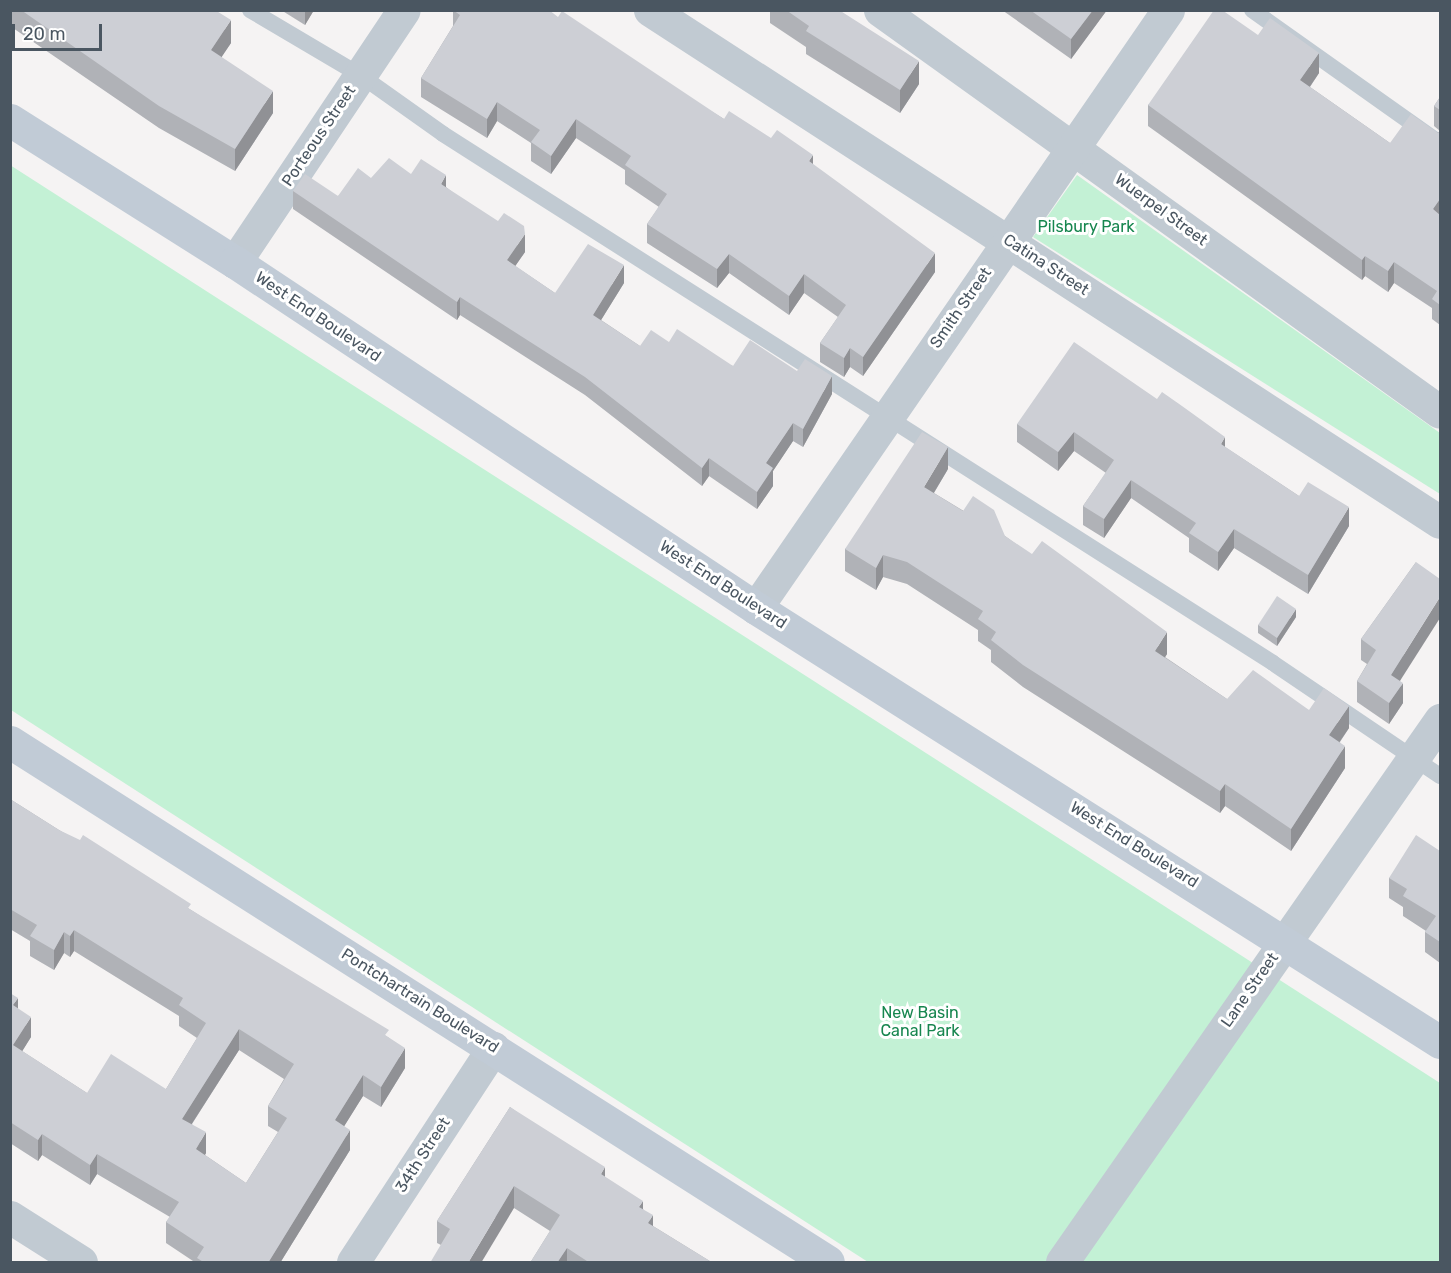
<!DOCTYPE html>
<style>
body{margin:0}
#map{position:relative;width:1451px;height:1273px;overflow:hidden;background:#f5f3f3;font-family:Rubik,sans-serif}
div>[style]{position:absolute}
.green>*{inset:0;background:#c3f1d5}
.service>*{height:16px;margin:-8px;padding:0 8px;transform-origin:8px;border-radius:8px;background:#c1cad2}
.minor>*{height:33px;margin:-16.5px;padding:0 16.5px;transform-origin:16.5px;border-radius:16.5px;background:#c1cad2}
.secondary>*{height:33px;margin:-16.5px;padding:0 16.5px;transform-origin:16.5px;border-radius:16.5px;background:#c1cbd6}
.wall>*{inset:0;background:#b0b2b7}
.shaded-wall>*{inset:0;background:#909195}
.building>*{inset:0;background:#cdcfd5}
span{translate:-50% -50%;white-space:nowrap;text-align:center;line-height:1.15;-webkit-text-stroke:6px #fff;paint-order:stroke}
.street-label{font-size:16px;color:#4a5661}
.park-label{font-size:16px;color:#17864f}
.frame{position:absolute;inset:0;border:12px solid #4a5661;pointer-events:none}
.scale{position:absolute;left:12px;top:24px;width:90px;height:27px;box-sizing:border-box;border:3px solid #4a5661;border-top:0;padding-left:8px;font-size:18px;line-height:21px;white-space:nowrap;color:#4a5661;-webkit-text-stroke:4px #fff;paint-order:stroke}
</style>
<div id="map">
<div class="green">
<i style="clip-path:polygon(10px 165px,1440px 1083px,1440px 1262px,868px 1262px,11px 710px)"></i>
<i style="clip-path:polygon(1077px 175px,1440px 433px,1440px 494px,1033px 237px)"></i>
</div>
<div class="service">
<i style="left:250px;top:10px;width:128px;rotate:30.6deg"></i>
<i style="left:360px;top:75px;width:102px;rotate:35.4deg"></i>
<i style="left:443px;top:134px;width:984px;rotate:32.51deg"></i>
<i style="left:1273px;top:663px;width:202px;rotate:34.1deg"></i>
<i style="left:1252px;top:10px;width:230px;rotate:35.3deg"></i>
</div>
<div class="minor">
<i style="left:650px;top:10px;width:941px;rotate:32.95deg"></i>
<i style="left:880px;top:10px;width:689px;rotate:35.67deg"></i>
<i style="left:235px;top:262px;width:303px;rotate:-56.2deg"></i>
<i style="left:756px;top:608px;width:726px;rotate:-55.43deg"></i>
<i style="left:10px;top:1217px;width:84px;rotate:32.4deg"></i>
<i style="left:353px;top:1262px;width:256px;rotate:-56.8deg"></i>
<i style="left:1062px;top:1262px;width:661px;rotate:-55.11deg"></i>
</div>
<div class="secondary">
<i style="left:10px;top:120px;width:266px;rotate:32.3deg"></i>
<i style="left:235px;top:262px;width:625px;rotate:33.59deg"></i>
<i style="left:756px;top:608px;width:810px;rotate:32.4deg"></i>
<i style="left:10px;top:742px;width:969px;rotate:32.44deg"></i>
</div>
<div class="wall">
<i style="clip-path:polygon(10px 10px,215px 10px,231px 43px,221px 57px,273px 113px,235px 171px,159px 128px,10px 26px)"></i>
<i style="clip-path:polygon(281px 10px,314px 10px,305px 25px)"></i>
<i style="clip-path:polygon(453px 10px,558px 17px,724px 119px,813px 165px,935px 272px,863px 376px,850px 367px,844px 377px,820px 362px,820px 343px,838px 317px,804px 293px,789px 315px,729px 273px,717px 288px,647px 243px,647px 224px,659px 207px,625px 184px,625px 170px,576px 138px,551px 174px,531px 161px,531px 143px,497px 121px,487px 138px,421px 97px,421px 78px,453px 26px)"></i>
<i style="clip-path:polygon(770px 10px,839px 10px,919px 84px,900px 113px,806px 54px,806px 47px,770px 23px)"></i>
<i style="clip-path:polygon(1002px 10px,1107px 10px,1071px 59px)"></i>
<i style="clip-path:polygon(1258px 35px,1319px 73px,1310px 87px,1390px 143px,1440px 132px,1440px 325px,1432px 319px,1432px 308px,1394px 283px,1388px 292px,1365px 276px,1362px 280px,1148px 126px,1148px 105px)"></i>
<i style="clip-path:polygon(1440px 97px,1440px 131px,1434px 126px,1434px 106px)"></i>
<i style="clip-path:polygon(411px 174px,446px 187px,525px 252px,515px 266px,555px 293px,624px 283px,601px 320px,640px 346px,669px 342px,733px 366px,832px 394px,803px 447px,793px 441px,773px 471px,773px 486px,757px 509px,709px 476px,702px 486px,585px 395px,460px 315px,457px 320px,293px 209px,293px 191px,338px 196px,371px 178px)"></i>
<i style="clip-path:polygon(1017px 424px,1225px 447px,1299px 496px,1349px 526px,1308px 594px,1234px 548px,1218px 571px,1189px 552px,1189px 538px,1131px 498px,1104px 538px,1083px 525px,1083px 506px,1106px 473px,1074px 451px,1058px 471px,1017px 442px)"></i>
<i style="clip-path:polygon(948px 469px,934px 493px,1005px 536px,1167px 654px,1165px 657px,1227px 699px,1309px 710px,1349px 728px,1340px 742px,1345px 768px,1291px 851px,1225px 806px,1220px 813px,1023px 687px,991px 662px,991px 650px,978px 641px,978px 630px,907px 584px,883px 577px,876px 590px,845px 571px,845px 549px)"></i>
<i style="clip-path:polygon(1416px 562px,1400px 681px,1403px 703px,1389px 724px,1357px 702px,1357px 681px,1367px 664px,1361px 660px,1361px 639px)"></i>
<i style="clip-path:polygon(1296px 617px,1277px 646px,1258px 633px,1258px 625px)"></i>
<i style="clip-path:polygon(evenodd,10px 799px,59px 830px,191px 910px,389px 1038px,405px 1068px,381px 1107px,363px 1096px,344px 1126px,350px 1150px,280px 1263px,196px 1263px,166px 1243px,166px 1222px,170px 1217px,97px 1174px,90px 1185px,42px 1155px,38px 1161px,10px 1143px,10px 993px,31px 1037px,22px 1051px,87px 1093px,166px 1089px,197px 1038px,179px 1026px,179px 1016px,74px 951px,70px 957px,64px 953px,54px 970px,30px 956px,30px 941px,10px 929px,10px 799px,239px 1050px,284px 1079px,268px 1106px,268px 1126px,278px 1132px,246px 1183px,205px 1155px,206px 1153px,192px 1124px,239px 1050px)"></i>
<i style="clip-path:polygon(1440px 851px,1440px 963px,1425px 952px,1425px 932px,1426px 931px,1403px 916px,1403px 907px,1389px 898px,1389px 878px)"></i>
<i style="clip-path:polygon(510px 1107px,605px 1177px,643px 1209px,653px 1226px,713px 1263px,530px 1263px,550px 1231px,514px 1208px,441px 1245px,437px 1243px,437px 1221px)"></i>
</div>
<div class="shaded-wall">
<i style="clip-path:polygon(305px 10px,314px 10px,305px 25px)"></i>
<i style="clip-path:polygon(1093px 10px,1107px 10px,1071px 59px,1071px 39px)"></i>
<i style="clip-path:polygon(231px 20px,231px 43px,211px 73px,211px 50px)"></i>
<i style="clip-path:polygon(1319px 53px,1319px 73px,1300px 101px,1300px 80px)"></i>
<i style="clip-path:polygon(919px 61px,919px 84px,900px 113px,900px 90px)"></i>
<i style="clip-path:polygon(273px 91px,273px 113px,235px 171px,235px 149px)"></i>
<i style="clip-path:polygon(497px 102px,497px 121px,487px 138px,487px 119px)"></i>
<i style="clip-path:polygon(576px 119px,576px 138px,551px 174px,551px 156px)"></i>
<i style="clip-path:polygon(813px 155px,813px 174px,809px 161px)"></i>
<i style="clip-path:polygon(446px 175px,446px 193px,441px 184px)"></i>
<i style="clip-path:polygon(1440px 199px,1440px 219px,1433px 209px)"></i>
<i style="clip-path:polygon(525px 234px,525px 252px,507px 278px,507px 260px)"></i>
<i style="clip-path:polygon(935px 253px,935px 272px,863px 376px,863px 357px)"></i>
<i style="clip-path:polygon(729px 254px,729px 273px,717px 288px,717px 269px)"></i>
<i style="clip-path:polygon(1365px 256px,1365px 276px,1362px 280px,1362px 260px)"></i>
<i style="clip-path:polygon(1394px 262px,1394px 283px,1388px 292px,1388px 271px)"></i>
<i style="clip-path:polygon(624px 265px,624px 283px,593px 333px,593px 315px)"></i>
<i style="clip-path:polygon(804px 274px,804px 293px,789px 315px,789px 296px)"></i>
<i style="clip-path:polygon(460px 297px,460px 315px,457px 320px,457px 302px)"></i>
<i style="clip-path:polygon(850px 348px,850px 367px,844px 377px,844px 358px)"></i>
<i style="clip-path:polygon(832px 376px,832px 394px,803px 447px,803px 429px)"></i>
<i style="clip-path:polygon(793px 423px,793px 441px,773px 471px,773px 486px,757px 509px,757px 492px,766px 463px)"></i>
<i style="clip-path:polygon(1074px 432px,1074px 451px,1058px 471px,1058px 452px)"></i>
<i style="clip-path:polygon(1225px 437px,1225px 456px,1221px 444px)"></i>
<i style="clip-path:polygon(948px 447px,948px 469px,924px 509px,924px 487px)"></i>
<i style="clip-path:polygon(709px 458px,709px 476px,702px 486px,702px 468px)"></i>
<i style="clip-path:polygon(1131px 480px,1131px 498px,1104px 538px,1104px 519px)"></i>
<i style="clip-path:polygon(1349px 507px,1349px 526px,1308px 594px,1308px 575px)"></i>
<i style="clip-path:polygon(1234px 529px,1234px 548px,1218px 571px,1218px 552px)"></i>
<i style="clip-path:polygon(883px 555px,883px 577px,876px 590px,876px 568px)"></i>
<i style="clip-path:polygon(1440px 597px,1440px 618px,1391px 695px,1391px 675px)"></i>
<i style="clip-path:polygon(1296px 609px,1296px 617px,1277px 646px,1277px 638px)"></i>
<i style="clip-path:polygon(1167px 632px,1167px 654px,1155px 673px,1155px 651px)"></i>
<i style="clip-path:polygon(1403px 683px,1403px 703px,1389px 724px,1389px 703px)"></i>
<i style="clip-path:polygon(1349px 706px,1349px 728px,1329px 757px,1329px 735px)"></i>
<i style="clip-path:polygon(1345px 746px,1345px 768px,1291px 851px,1291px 829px)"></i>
<i style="clip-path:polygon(1225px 784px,1225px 806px,1220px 813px,1220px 791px)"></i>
<i style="clip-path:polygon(74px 930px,74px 951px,70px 957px,70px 936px)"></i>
<i style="clip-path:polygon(64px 932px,64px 953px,54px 970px,54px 950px)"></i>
<i style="clip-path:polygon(18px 998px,18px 1019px,13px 1005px)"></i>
<i style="clip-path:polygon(31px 1017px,31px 1037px,13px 1066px,13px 1045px)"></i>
<i style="clip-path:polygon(239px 1029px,239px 1050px,182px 1139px,182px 1119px)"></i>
<i style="clip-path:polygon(405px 1048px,405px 1068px,381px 1107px,381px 1087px)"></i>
<i style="clip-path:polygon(363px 1075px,363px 1096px,335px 1141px,335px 1120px)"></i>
<i style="clip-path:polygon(350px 1130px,350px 1150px,280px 1263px,268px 1263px)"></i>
<i style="clip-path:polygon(206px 1132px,206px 1153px,196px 1170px,196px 1149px)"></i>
<i style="clip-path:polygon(42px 1134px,42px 1155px,38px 1161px,38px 1140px)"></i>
<i style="clip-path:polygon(97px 1154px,97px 1174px,90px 1185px,90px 1165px)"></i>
<i style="clip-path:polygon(605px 1167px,605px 1189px,601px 1174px)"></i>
<i style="clip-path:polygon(514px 1186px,514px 1208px,481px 1263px,468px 1263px)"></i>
<i style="clip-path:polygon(643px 1201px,643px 1222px,639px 1207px)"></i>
<i style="clip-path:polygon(653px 1215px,653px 1237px,648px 1223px)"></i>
<i style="clip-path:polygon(567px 1248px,567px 1263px,557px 1263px)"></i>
</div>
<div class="building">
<i style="clip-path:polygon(21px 10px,215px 10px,231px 20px,211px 50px,273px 91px,235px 149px,159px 106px)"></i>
<i style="clip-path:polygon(453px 10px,549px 10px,558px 17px,562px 11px,724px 119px,729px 111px,771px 138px,777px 130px,813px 155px,809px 161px,935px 253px,863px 357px,850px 348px,844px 358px,820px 343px,846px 305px,804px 274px,789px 296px,729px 254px,717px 269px,647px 224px,667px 194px,625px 165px,631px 156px,576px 119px,551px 156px,531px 142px,540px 130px,497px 102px,487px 119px,421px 78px,460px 15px)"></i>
<i style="clip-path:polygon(786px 10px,839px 10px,919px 61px,900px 90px,806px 31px,809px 26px)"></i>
<i style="clip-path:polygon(1030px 10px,1093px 10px,1071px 39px)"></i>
<i style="clip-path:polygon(1214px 10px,1222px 10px,1258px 35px,1270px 18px,1319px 53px,1300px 80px,1390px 143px,1411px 114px,1438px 133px,1440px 132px,1440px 199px,1433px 209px,1440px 215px,1440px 305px,1432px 299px,1437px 291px,1394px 262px,1388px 271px,1365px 256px,1362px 260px,1148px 105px)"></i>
<i style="clip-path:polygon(1440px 97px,1440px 110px,1434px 106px)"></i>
<i style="clip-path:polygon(389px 158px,411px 174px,421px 159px,446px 175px,441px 184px,498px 221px,504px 213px,524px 226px,525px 234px,507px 260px,555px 293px,588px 244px,624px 265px,593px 315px,640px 346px,651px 330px,669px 342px,677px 329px,733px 366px,750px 340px,797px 371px,805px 359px,832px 376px,803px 429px,793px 423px,766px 463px,773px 468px,757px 492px,709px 458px,702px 468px,585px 377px,460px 297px,457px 302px,293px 191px,305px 174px,338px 196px,358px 168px,371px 178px)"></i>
<i style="clip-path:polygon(1074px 342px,1157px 399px,1162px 392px,1182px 406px,1225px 437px,1221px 444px,1299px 496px,1308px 482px,1349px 507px,1308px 575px,1234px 529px,1218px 552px,1189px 533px,1196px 523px,1131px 480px,1104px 519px,1083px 506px,1114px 460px,1074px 432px,1058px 452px,1017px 424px)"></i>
<i style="clip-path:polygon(922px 432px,948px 447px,924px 487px,963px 511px,973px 496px,994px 510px,1005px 536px,1032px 554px,1042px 541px,1167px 632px,1155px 651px,1227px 699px,1253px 670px,1309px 710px,1324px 688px,1349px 706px,1329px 735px,1345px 746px,1291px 829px,1225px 784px,1220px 791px,1023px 665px,991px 640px,996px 632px,978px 619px,983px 611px,907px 562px,883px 555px,876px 568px,845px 549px)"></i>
<i style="clip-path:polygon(1416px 562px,1440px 579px,1440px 597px,1391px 675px,1403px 683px,1389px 703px,1357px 681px,1376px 650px,1361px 639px)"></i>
<i style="clip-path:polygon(1277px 596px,1296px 609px,1277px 638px,1258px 625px)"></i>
<i style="clip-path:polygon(evenodd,10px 799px,59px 830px,80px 840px,83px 835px,191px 904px,188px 908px,389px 1030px,385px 1035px,405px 1048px,381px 1087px,363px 1075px,335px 1120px,350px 1130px,268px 1263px,205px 1263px,197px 1258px,204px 1247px,166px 1222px,179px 1202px,97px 1154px,90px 1165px,42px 1134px,38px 1140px,10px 1122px,10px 993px,18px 998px,13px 1005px,31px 1017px,13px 1045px,87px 1093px,111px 1054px,166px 1089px,206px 1023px,179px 1005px,183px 998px,74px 930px,70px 936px,64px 932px,54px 950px,30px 936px,37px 925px,10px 909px,10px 799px,239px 1029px,294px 1064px,268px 1106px,287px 1118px,246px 1183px,196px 1149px,206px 1132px,182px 1119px,239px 1029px)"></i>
<i style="clip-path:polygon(1416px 835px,1440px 851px,1440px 942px,1425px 932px,1436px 916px,1403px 896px,1407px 889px,1389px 878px)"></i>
<i style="clip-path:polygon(510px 1107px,605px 1167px,601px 1174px,643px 1201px,639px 1207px,653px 1215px,648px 1223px,713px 1263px,590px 1263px,567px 1248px,557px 1263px,530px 1263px,560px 1215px,514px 1186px,468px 1263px,430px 1263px,450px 1229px,437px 1221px)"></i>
</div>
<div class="street-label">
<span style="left:319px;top:136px;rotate:-56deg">Porteous Street</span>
<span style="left:1161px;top:210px;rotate:36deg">Wuerpel Street</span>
<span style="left:1046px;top:265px;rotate:33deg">Catina Street</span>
<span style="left:961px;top:308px;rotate:-55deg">Smith Street</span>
<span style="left:318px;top:317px;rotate:34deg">West End Boulevard</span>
<span style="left:723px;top:585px;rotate:33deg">West End Boulevard</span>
<span style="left:1134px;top:845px;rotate:32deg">West End Boulevard</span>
<span style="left:1250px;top:990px;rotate:-55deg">Lane Street</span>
<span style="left:420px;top:1001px;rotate:32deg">Pontchartrain Boulevard</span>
<span style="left:423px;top:1155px;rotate:-57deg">34th Street</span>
</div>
<div class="park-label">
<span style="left:1086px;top:227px">Pilsbury Park</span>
<span style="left:920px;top:1022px">New Basin<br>Canal Park</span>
</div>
<div class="frame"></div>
<div class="scale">20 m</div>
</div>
